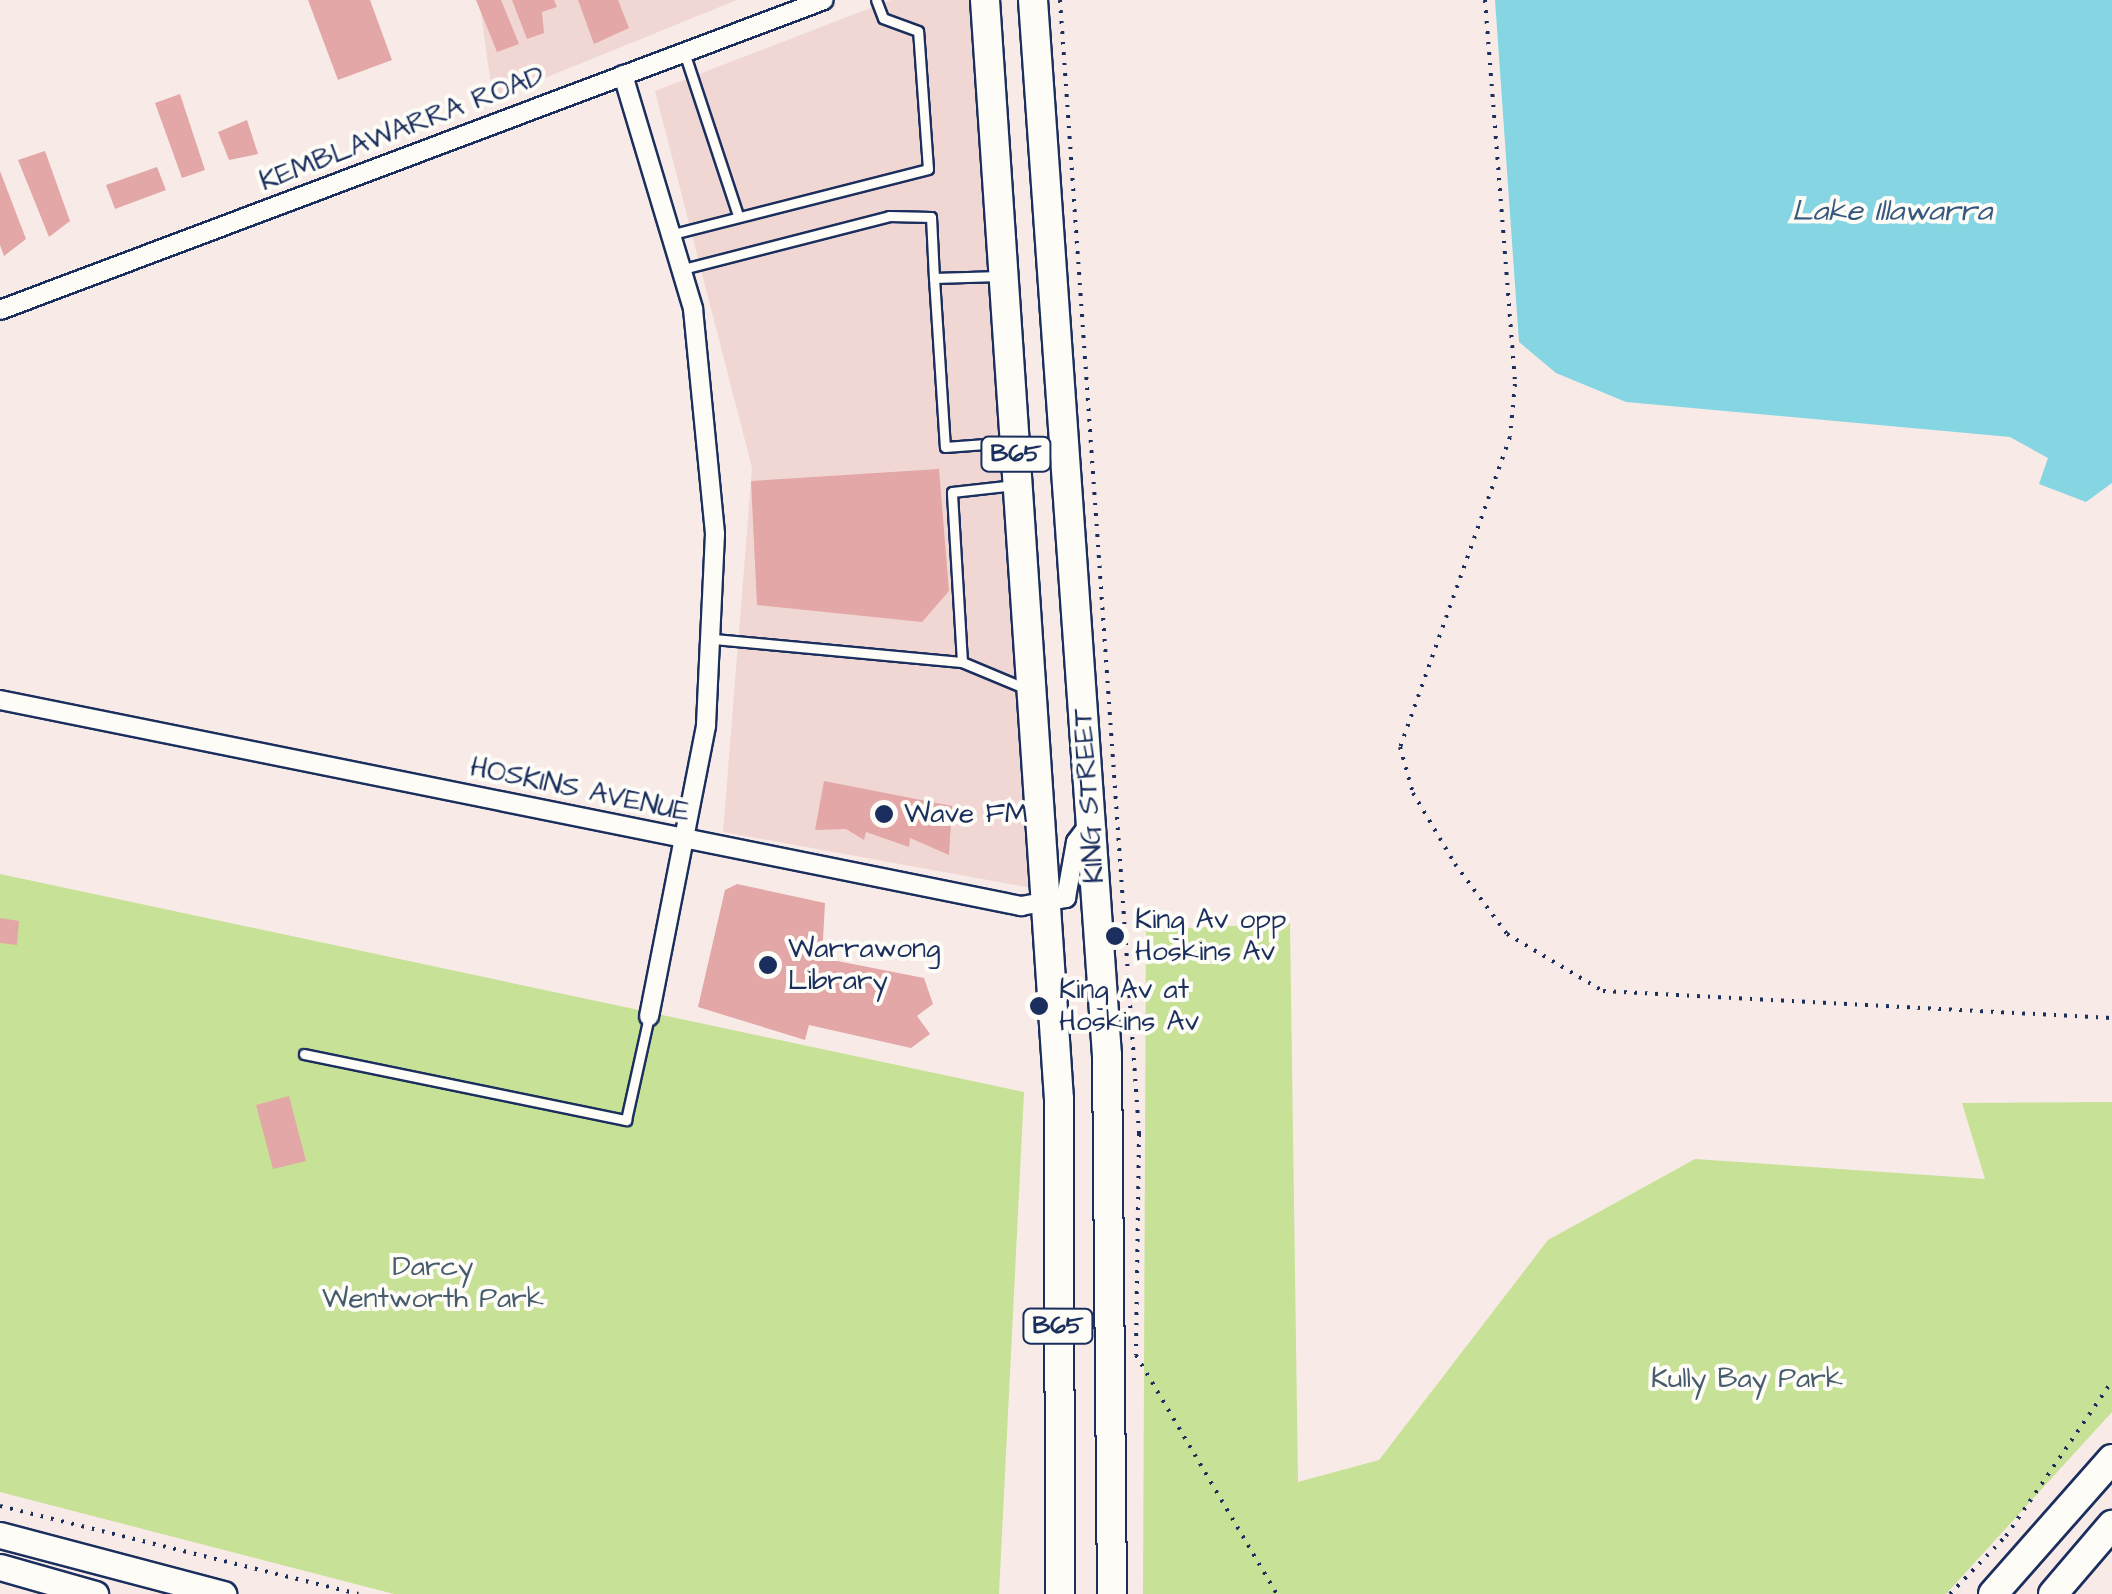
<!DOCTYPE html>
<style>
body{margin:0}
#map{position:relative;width:2112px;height:1594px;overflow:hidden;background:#f8ebe7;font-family:"Architects Daughter",sans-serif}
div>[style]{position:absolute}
.built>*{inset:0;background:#f1d7d4}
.green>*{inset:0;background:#c7e197}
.water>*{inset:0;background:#86d5e3}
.building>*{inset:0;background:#e2a7a6}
.path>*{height:4px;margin-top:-2px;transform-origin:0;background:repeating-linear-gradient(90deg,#1b2f5e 0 2.5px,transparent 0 10.5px)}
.roads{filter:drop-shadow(2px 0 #1b2f5e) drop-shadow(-2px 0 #1b2f5e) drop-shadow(0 2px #1b2f5e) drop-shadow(0 -2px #1b2f5e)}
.lane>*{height:9px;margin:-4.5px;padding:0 4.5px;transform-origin:4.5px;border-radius:4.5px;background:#fdfcf7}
.street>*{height:18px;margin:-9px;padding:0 9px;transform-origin:9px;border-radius:9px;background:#fdfcf7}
.secondary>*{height:25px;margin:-12.5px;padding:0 12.5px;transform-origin:12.5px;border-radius:12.5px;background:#fdfcf7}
.primary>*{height:28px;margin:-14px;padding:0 14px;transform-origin:14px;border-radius:14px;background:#fdfcf7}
.dots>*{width:28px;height:28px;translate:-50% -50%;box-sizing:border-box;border:5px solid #fdfcf7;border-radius:50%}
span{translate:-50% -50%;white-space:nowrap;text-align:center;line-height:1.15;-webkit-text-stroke:8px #fdfcf7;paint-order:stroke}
.shield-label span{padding:2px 8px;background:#fdfcf7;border:2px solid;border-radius:8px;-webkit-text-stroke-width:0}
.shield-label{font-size:25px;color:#1b2f5e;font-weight:700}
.street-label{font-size:28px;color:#1b2f5e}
.poi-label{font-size:28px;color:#1b2f5e}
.left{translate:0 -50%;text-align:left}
.park-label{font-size:28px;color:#465c6c}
.water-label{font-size:30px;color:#36587f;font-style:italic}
</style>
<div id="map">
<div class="built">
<i style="clip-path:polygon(479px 0,737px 0,493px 99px)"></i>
<i style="clip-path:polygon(891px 0,969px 0,1032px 888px,723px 832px,752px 468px,655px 91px)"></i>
</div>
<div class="green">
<i style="clip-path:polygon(0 874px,1024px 1092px,999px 1594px,394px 1594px,0 1492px)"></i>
<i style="clip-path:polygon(1290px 923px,1298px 1482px,1379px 1460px,1548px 1240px,1695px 1159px,1985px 1179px,1962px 1103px,2112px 1102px,2112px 1412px,1946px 1594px,1143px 1594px,1146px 930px)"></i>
</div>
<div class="water">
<i style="clip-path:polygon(1495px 0,2112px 0,2112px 483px,2086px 502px,2039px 484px,2048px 458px,2010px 437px,1626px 402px,1556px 373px,1519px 342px)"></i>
</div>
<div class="building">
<i style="clip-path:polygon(308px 0,370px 0,392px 60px,338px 80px)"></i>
<i style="clip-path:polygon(476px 0,501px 0,519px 44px,497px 52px)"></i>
<i style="clip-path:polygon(512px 0,554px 0,557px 7px,542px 12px,544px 33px,527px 39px)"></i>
<i style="clip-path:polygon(578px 0,618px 0,629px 28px,594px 44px)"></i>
<i style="clip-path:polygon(180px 94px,205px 170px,182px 178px,155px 103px)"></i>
<i style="clip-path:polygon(247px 120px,258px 154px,229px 160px,218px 132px)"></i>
<i style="clip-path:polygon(45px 151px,70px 221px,49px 237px,18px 160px)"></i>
<i style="clip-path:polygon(157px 167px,166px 190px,115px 209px,106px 185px)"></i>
<i style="clip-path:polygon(0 171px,26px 239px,4px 256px,0 245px)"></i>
<i style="clip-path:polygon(939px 469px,949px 591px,922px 622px,757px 605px,751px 481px)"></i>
<i style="clip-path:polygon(824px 781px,952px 806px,949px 855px,910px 838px,909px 847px,866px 832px,864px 840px,846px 829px,815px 830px)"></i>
<i style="clip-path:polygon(737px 884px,825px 903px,822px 958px,924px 978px,933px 1004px,917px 1016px,930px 1034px,911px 1048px,809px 1025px,805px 1040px,698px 1007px,725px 890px)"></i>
<i style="clip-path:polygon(0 918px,19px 921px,17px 945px,0 943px)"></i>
<i style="clip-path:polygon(289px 1096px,306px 1161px,273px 1169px,256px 1105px)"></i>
</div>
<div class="path">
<i style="left:1060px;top:0;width:1137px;rotate:86.01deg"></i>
<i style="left:1139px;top:1134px;width:221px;rotate:90.8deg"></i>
<i style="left:1136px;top:1355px;width:277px;rotate:59.5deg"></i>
<i style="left:1485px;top:0;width:385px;rotate:85.5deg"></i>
<i style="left:1515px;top:384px;width:53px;rotate:95.4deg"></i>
<i style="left:1510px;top:437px;width:329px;rotate:109.5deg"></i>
<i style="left:1400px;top:747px;width:48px;rotate:74.2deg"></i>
<i style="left:1413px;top:793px;width:82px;rotate:59.4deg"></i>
<i style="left:1455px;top:864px;width:87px;rotate:53.4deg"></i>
<i style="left:1507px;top:934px;width:112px;rotate:30.7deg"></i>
<i style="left:1603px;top:991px;width:510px;rotate:3.04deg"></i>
<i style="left:0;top:1506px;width:369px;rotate:13.8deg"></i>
<i style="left:1950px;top:1594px;width:81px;rotate:-46deg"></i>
<i style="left:2006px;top:1536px;width:188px;rotate:-55.6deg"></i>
</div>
<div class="roads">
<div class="lane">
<i style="left:684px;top:52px;width:172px;rotate:71.7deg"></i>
<i style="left:673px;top:234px;width:263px;rotate:-14.3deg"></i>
<i style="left:928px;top:169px;width:138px;rotate:-94.1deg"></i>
<i style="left:918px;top:31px;width:37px;rotate:-160deg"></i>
<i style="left:883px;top:18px;width:19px;rotate:-111deg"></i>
<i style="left:683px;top:269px;width:213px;rotate:-14.4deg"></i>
<i style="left:889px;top:216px;width:42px;rotate:1.4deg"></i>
<i style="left:931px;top:217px;width:61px;rotate:87.2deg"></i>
<i style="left:934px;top:278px;width:66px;rotate:-1.7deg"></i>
<i style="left:934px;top:278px;width:169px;rotate:86.3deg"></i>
<i style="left:945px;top:447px;width:68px;rotate:-4.2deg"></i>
<i style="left:713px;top:639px;width:250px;rotate:5.3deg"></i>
<i style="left:962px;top:662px;width:170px;rotate:-93.4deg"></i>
<i style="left:952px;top:492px;width:63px;rotate:-6.3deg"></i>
<i style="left:962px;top:662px;width:73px;rotate:22.7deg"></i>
<i style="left:304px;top:1054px;width:329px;rotate:11.6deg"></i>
<i style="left:626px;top:1120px;width:107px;rotate:-77.5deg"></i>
</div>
<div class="street">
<i style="left:623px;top:75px;width:244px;rotate:73.3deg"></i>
<i style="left:693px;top:309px;width:226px;rotate:84.4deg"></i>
<i style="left:715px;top:534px;width:192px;rotate:92.7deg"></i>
<i style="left:706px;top:726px;width:296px;rotate:101.1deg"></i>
<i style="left:0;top:310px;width:880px;rotate:-20.62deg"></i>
<i style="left:0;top:700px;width:1042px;rotate:11.41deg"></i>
<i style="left:1021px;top:906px;width:46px;rotate:-10.1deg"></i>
<i style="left:1066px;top:898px;width:57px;rotate:-79.9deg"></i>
<i style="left:1076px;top:842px;width:25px;rotate:-53deg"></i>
</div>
<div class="secondary">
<i style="left:0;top:1535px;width:231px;rotate:14.8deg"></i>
<i style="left:0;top:1567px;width:99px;rotate:15.9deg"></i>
</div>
<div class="primary">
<i style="left:985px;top:0;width:1101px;rotate:86.15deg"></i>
<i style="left:1059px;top:1099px;width:495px;rotate:89.9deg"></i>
<i style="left:1033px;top:0;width:1058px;rotate:85.99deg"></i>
<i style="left:1107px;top:1055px;width:539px;rotate:89.47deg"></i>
<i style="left:1993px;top:1594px;width:180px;rotate:-48.6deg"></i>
<i style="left:2053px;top:1594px;width:91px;rotate:-49.5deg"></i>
</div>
</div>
<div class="dots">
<i style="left:884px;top:814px;background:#1b2f5e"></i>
<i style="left:1115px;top:936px;background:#1b2f5e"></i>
<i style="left:768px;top:965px;background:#1b2f5e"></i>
<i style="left:1039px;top:1006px;background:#1b2f5e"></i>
</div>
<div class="shield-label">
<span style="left:1016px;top:454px">B65</span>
<span style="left:1058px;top:1326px">B65</span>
</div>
<div class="street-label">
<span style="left:402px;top:129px;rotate:-21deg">KEMBLAWARRA ROAD</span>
<span style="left:580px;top:790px;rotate:12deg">HOSKINS AVENUE</span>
<span style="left:1089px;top:796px;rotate:-94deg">KING STREET</span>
</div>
<div class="poi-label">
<span class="left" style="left:904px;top:814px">Wave FM</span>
<span class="left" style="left:1135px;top:936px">King Av opp<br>Hoskins Av</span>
<span class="left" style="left:788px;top:965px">Warrawong<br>Library</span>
<span class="left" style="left:1059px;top:1006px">King Av at<br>Hoskins Av</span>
</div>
<div class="park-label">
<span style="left:433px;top:1283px">Darcy<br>Wentworth Park</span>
<span style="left:1747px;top:1379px">Kully Bay Park</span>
</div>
<div class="water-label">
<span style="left:1892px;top:211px">Lake Illawarra</span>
</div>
</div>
